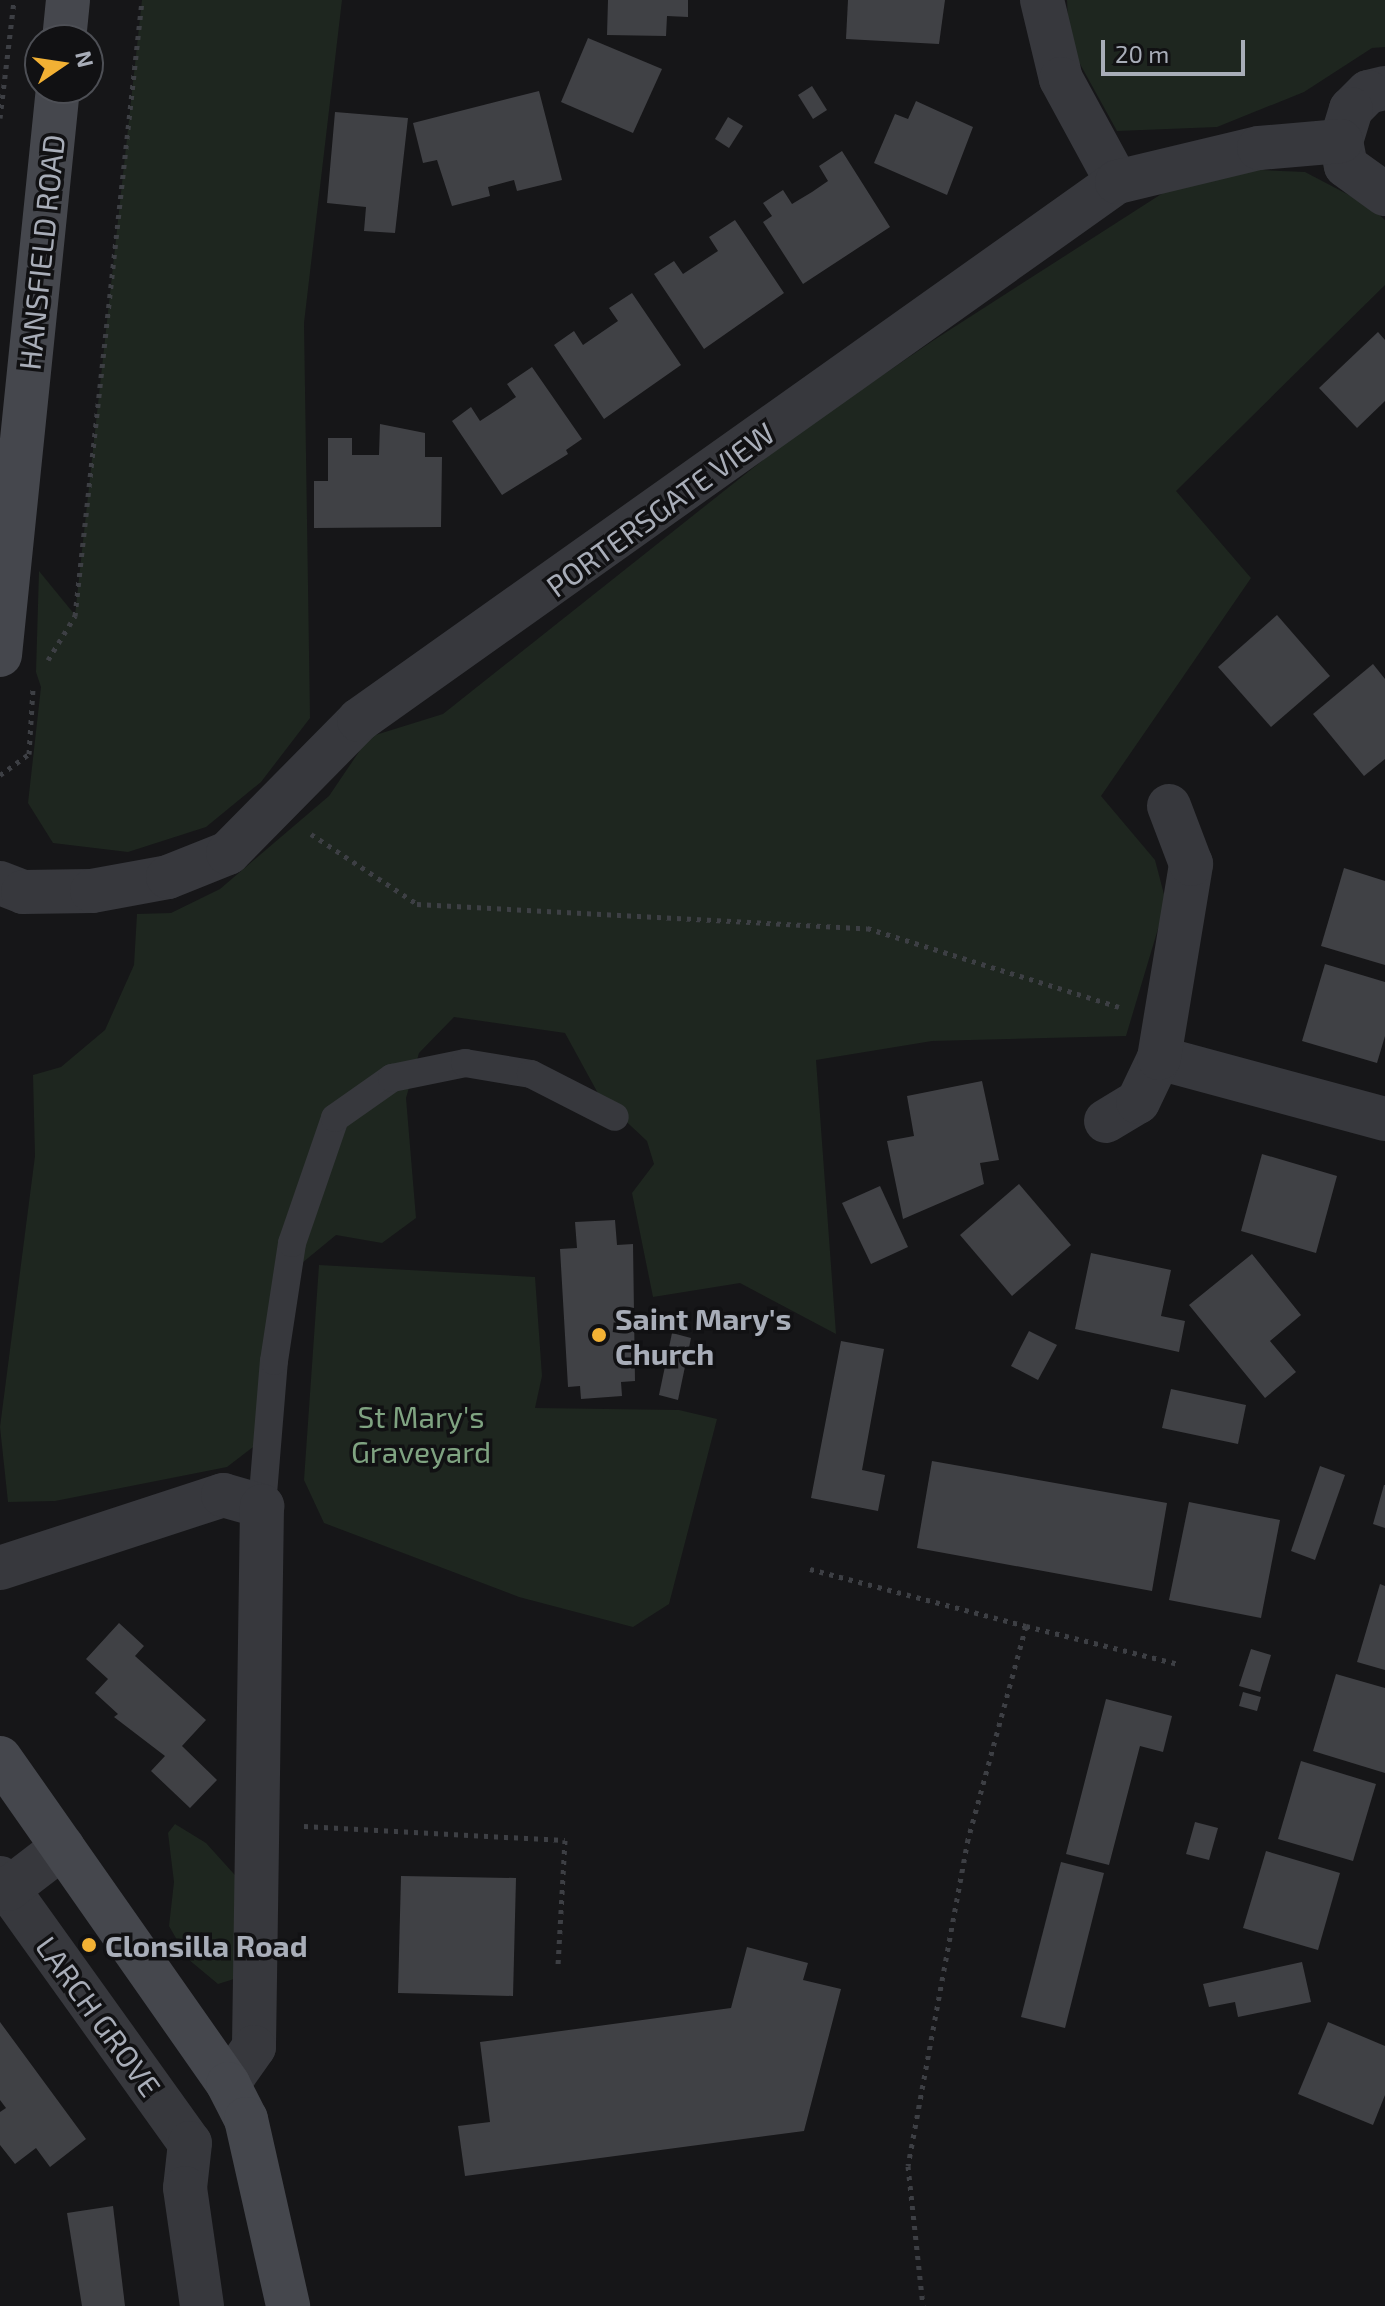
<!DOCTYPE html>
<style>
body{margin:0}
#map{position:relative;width:1385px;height:2306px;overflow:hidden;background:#161618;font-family:"Exo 2",sans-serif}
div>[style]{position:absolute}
.green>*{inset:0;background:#1e261f}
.building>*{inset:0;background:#404145}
.path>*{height:5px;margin-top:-2.5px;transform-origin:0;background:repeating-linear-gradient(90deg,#3d3f44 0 4px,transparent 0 10px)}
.lane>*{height:28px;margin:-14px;padding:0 14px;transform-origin:14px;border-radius:14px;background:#37383d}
.street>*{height:44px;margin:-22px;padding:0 22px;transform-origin:22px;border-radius:22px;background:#37383d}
.secondary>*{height:44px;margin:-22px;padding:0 22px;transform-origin:22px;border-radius:22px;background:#45474d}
.dots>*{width:22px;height:22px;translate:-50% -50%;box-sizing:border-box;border:4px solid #111113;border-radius:50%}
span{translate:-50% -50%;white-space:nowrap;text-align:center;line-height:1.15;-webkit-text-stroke:7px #111113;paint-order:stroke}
.street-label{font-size:30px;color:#a8adb8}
.poi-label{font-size:30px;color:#a8adb8;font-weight:700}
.left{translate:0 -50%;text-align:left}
.park-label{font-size:30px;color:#7fa381}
.north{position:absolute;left:24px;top:24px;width:80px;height:80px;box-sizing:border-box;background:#111113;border:2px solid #4d4f55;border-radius:50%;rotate:77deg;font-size:22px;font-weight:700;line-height:32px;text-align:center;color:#a8adb8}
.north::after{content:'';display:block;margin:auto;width:28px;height:36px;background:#f2b134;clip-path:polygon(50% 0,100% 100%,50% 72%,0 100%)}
.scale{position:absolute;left:1101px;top:40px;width:144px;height:36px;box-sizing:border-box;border:4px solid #a8adb8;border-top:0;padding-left:10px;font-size:24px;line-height:28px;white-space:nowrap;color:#a8adb8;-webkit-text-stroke:6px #111113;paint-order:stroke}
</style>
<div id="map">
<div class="green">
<i style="clip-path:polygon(142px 0,342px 0,304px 323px,310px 718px,261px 782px,206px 827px,128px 852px,53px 843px,28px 803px,41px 687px,36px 672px,39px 571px,75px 615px)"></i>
<i style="clip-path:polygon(1067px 0,1385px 0,1385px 47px,1372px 48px,1304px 92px,1217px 127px,1117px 131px,1069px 44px)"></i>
<i style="clip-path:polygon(1240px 169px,1305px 172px,1368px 205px,1385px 220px,1385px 285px,1176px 491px,1251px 578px,1101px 796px,1155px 860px,1166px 902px,1126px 1036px,932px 1041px,816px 1060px,836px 1334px,740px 1283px,653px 1297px,632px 1193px,654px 1164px,647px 1141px,600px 1097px,565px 1033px,454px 1017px,419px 1053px,406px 1098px,416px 1218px,382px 1243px,336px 1235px,302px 1263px,257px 1444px,227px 1467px,55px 1501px,8px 1502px,0 1427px,35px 1156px,33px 1075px,61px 1067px,105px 1030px,134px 965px,137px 914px,171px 913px,220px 889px,329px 796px,369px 737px,443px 714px,792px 437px,934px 340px,1180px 182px)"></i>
<i style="clip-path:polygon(319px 1265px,535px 1277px,542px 1376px,535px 1408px,679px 1410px,717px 1419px,669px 1604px,633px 1627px,519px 1597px,324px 1523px,304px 1480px)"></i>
<i style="clip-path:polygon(175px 1824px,206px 1843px,243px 1884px,234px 1979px,218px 1984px,188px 1959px,169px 1926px,174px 1882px,168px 1833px)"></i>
</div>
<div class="building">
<i style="clip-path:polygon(608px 0,688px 0,688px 17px,667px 16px,666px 36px,607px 35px)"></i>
<i style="clip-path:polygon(848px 0,945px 0,939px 44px,846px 39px)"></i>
<i style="clip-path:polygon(588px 38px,662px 69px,633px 133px,561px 102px)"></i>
<i style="clip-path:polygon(812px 86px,827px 110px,813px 119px,798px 95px)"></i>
<i style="clip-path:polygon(539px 91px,562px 180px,517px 191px,514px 180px,488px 187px,490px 196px,452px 206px,437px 160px,423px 163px,413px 123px)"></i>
<i style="clip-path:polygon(916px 101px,973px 127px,947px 195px,874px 163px,895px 114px,908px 119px)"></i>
<i style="clip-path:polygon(335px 112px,408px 118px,395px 233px,364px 231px,366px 207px,327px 203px)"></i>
<i style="clip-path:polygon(728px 117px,743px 126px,729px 148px,715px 139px)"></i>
<i style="clip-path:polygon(842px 151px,890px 227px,803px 284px,763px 222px,772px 216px,763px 203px,783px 190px,792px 204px,812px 192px,828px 181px,819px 166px)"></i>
<i style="clip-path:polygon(735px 220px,784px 293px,704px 349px,654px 274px,674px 261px,683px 274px,718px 251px,709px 237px)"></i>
<i style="clip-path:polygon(632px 293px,681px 365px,604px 419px,554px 345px,574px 331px,583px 345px,618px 321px,609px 308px)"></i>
<i style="clip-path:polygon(1378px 332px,1385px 340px,1385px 401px,1357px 428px,1319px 388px)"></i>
<i style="clip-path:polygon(532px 367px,582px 439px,566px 450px,568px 454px,502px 495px,452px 421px,471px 407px,480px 421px,500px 408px,516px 397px,507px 384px)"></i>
<i style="clip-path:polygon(380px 424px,425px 433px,425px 457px,442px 457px,441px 527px,314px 528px,314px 481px,328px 481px,328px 438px,352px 438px,352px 455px,379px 455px)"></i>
<i style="clip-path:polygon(1277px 615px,1330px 676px,1271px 727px,1218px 667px)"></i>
<i style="clip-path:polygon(1373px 664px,1385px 679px,1385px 759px,1364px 776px,1313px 714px)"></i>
<i style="clip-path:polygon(1344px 868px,1385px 881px,1385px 965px,1321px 946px)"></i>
<i style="clip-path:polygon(1325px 964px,1385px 982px,1385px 1036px,1377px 1063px,1302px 1041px)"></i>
<i style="clip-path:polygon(982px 1081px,999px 1160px,980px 1163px,984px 1184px,903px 1219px,887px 1141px,914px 1136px,907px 1096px)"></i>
<i style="clip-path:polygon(1262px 1154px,1337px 1176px,1316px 1253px,1241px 1231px)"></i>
<i style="clip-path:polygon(1019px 1184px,1071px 1245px,1012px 1296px,960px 1235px)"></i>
<i style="clip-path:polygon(880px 1186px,908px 1247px,871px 1264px,842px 1203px)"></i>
<i style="clip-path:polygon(615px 1220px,617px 1245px,633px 1244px,635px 1381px,621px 1382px,622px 1396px,581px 1399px,580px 1386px,568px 1387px,560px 1249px,577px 1248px,575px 1222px)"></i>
<i style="clip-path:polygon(1091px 1253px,1171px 1270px,1161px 1316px,1185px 1321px,1179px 1352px,1075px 1329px)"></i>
<i style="clip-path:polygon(1252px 1254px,1301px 1315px,1270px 1341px,1296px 1372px,1265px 1398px,1189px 1305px)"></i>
<i style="clip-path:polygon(1029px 1331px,1057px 1345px,1038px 1380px,1011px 1366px)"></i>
<i style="clip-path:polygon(672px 1333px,691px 1338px,678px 1400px,659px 1395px)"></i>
<i style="clip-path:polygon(841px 1341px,884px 1349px,862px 1470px,885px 1475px,878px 1511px,811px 1498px)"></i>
<i style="clip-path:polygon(1171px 1389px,1246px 1405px,1238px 1444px,1162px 1428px)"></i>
<i style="clip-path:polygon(932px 1461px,1167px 1503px,1152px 1591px,917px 1548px)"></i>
<i style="clip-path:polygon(1320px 1466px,1345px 1475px,1315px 1560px,1291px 1551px)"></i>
<i style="clip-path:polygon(1384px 1485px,1385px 1485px,1385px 1528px,1373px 1524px)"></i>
<i style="clip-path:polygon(1189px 1502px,1280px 1520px,1261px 1618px,1169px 1600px)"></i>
<i style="clip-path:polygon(1380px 1584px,1385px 1586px,1385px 1670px,1357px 1662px)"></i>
<i style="clip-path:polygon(119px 1623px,144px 1646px,135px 1656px,206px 1720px,182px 1746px,217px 1780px,190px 1808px,151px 1771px,165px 1756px,114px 1717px,118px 1714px,95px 1693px,108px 1679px,86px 1659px)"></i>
<i style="clip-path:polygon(1251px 1649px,1271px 1655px,1260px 1692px,1239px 1686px)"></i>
<i style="clip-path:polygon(1336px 1674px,1385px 1688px,1385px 1773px,1313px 1751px)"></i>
<i style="clip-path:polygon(1243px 1692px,1261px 1697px,1257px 1711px,1239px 1706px)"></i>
<i style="clip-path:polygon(1106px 1699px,1172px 1716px,1163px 1752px,1140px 1746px,1109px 1865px,1066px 1854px)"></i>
<i style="clip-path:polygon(1301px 1761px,1376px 1784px,1353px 1861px,1278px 1839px)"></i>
<i style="clip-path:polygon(1195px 1822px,1218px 1828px,1209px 1860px,1186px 1854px)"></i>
<i style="clip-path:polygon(1266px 1851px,1340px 1873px,1318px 1950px,1243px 1928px)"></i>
<i style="clip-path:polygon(1061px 1862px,1104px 1873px,1065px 2028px,1021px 2017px)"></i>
<i style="clip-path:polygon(401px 1876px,516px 1878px,513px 1996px,398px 1993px)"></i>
<i style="clip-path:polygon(747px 1947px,808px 1963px,803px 1980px,841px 1989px,804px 2131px,465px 2176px,458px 2126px,490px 2122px,480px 2042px,731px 2008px)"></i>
<i style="clip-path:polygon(1302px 1962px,1311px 2002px,1238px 2017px,1235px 2002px,1209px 2007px,1203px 1984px)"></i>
<i style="clip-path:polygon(0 2022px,86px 2139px,50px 2167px,36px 2148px,15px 2164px,0 2145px,0 2112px,6px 2108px,0 2100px)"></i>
<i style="clip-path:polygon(1328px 2022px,1385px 2046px,1385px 2095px,1373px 2125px,1298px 2094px)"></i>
<i style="clip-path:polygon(113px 2206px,125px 2306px,82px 2306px,67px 2213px)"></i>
</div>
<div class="path">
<i style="left:0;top:118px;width:119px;rotate:-83.2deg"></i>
<i style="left:48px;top:660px;width:52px;rotate:-58.5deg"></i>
<i style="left:75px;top:616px;width:620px;rotate:-83.79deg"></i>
<i style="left:0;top:775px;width:36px;rotate:-36deg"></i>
<i style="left:29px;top:754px;width:65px;rotate:-86.5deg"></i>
<i style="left:311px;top:834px;width:127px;rotate:33.4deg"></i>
<i style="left:417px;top:904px;width:451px;rotate:3.1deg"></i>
<i style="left:867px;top:928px;width:264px;rotate:17.4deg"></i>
<i style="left:810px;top:1569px;width:223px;rotate:14.8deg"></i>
<i style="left:1026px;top:1626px;width:221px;rotate:105.2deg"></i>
<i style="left:968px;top:1839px;width:332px;rotate:100.4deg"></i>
<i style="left:908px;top:2166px;width:141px;rotate:83.9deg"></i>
<i style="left:1026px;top:1626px;width:157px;rotate:14deg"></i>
<i style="left:304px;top:1826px;width:261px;rotate:3.1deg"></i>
<i style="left:565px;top:1840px;width:127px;rotate:93.2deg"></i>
</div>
<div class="lane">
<i style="left:262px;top:1506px;width:145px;rotate:-85.3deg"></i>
<i style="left:274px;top:1361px;width:119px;rotate:-81.3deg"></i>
<i style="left:292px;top:1243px;width:132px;rotate:-71deg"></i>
<i style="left:335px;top:1118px;width:70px;rotate:-35.1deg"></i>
<i style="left:392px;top:1078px;width:75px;rotate:-11.6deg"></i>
<i style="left:465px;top:1063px;width:67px;rotate:9.5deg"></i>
<i style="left:531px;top:1074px;width:94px;rotate:27.1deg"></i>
</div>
<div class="street">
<i style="left:1042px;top:0;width:81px;rotate:76.5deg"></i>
<i style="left:1061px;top:79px;width:117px;rotate:61.5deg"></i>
<i style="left:1385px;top:88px;width:17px;rotate:167deg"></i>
<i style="left:1368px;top:92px;width:24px;rotate:135deg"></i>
<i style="left:1351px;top:109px;width:34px;rotate:107deg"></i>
<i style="left:1341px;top:141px;width:25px;rotate:79deg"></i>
<i style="left:1346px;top:166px;width:48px;rotate:35.7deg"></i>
<i style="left:0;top:883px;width:25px;rotate:21deg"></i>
<i style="left:23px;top:892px;width:69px;rotate:-0.8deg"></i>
<i style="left:92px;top:891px;width:77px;rotate:-10.4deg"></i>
<i style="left:168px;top:877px;width:65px;rotate:-21.8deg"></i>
<i style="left:228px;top:853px;width:187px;rotate:-45.4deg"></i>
<i style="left:359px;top:720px;width:930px;rotate:-35.37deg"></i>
<i style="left:1117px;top:182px;width:146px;rotate:-13.5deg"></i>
<i style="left:1259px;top:148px;width:82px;rotate:-4.9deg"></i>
<i style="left:1159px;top:1058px;width:234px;rotate:15.1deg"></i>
<i style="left:1106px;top:1121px;width:37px;rotate:-31deg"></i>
<i style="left:1138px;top:1102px;width:49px;rotate:-64.5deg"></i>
<i style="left:1159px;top:1058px;width:197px;rotate:-80.6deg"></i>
<i style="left:1191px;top:864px;width:62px;rotate:-110.8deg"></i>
<i style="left:0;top:1568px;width:235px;rotate:-18.1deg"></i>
<i style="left:223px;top:1495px;width:41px;rotate:15.8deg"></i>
<i style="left:262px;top:1506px;width:541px;rotate:90.85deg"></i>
<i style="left:254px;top:2047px;width:45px;rotate:125.1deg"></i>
<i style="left:0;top:1878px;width:326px;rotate:54.4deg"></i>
<i style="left:190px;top:2143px;width:45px;rotate:96.3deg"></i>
<i style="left:185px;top:2188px;width:119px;rotate:81.8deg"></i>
<i style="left:8px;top:1889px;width:69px;rotate:-37.4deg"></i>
</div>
<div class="secondary">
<i style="left:64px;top:40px;width:40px;rotate:-84.3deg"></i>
<i style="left:0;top:655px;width:570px;rotate:-84.16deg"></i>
<i style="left:0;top:1758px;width:398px;rotate:55deg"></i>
<i style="left:228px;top:2084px;width:39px;rotate:63deg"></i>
<i style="left:246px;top:2119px;width:192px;rotate:77.3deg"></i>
</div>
<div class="dots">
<i style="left:599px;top:1335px;background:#f2b134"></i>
<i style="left:89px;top:1945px;background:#f2b134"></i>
</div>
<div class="street-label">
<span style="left:41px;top:252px;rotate:-84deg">HANSFIELD ROAD</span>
<span style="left:660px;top:509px;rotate:-36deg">PORTERSGATE VIEW</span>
<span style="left:99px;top:2016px;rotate:54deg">LARCH GROVE</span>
</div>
<div class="poi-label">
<span class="left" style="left:615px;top:1335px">Saint Mary's<br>Church</span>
<span class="left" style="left:105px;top:1945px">Clonsilla Road</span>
</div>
<div class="park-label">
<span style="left:421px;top:1433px">St Mary's<br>Graveyard</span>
</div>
<div class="north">N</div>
<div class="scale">20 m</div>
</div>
